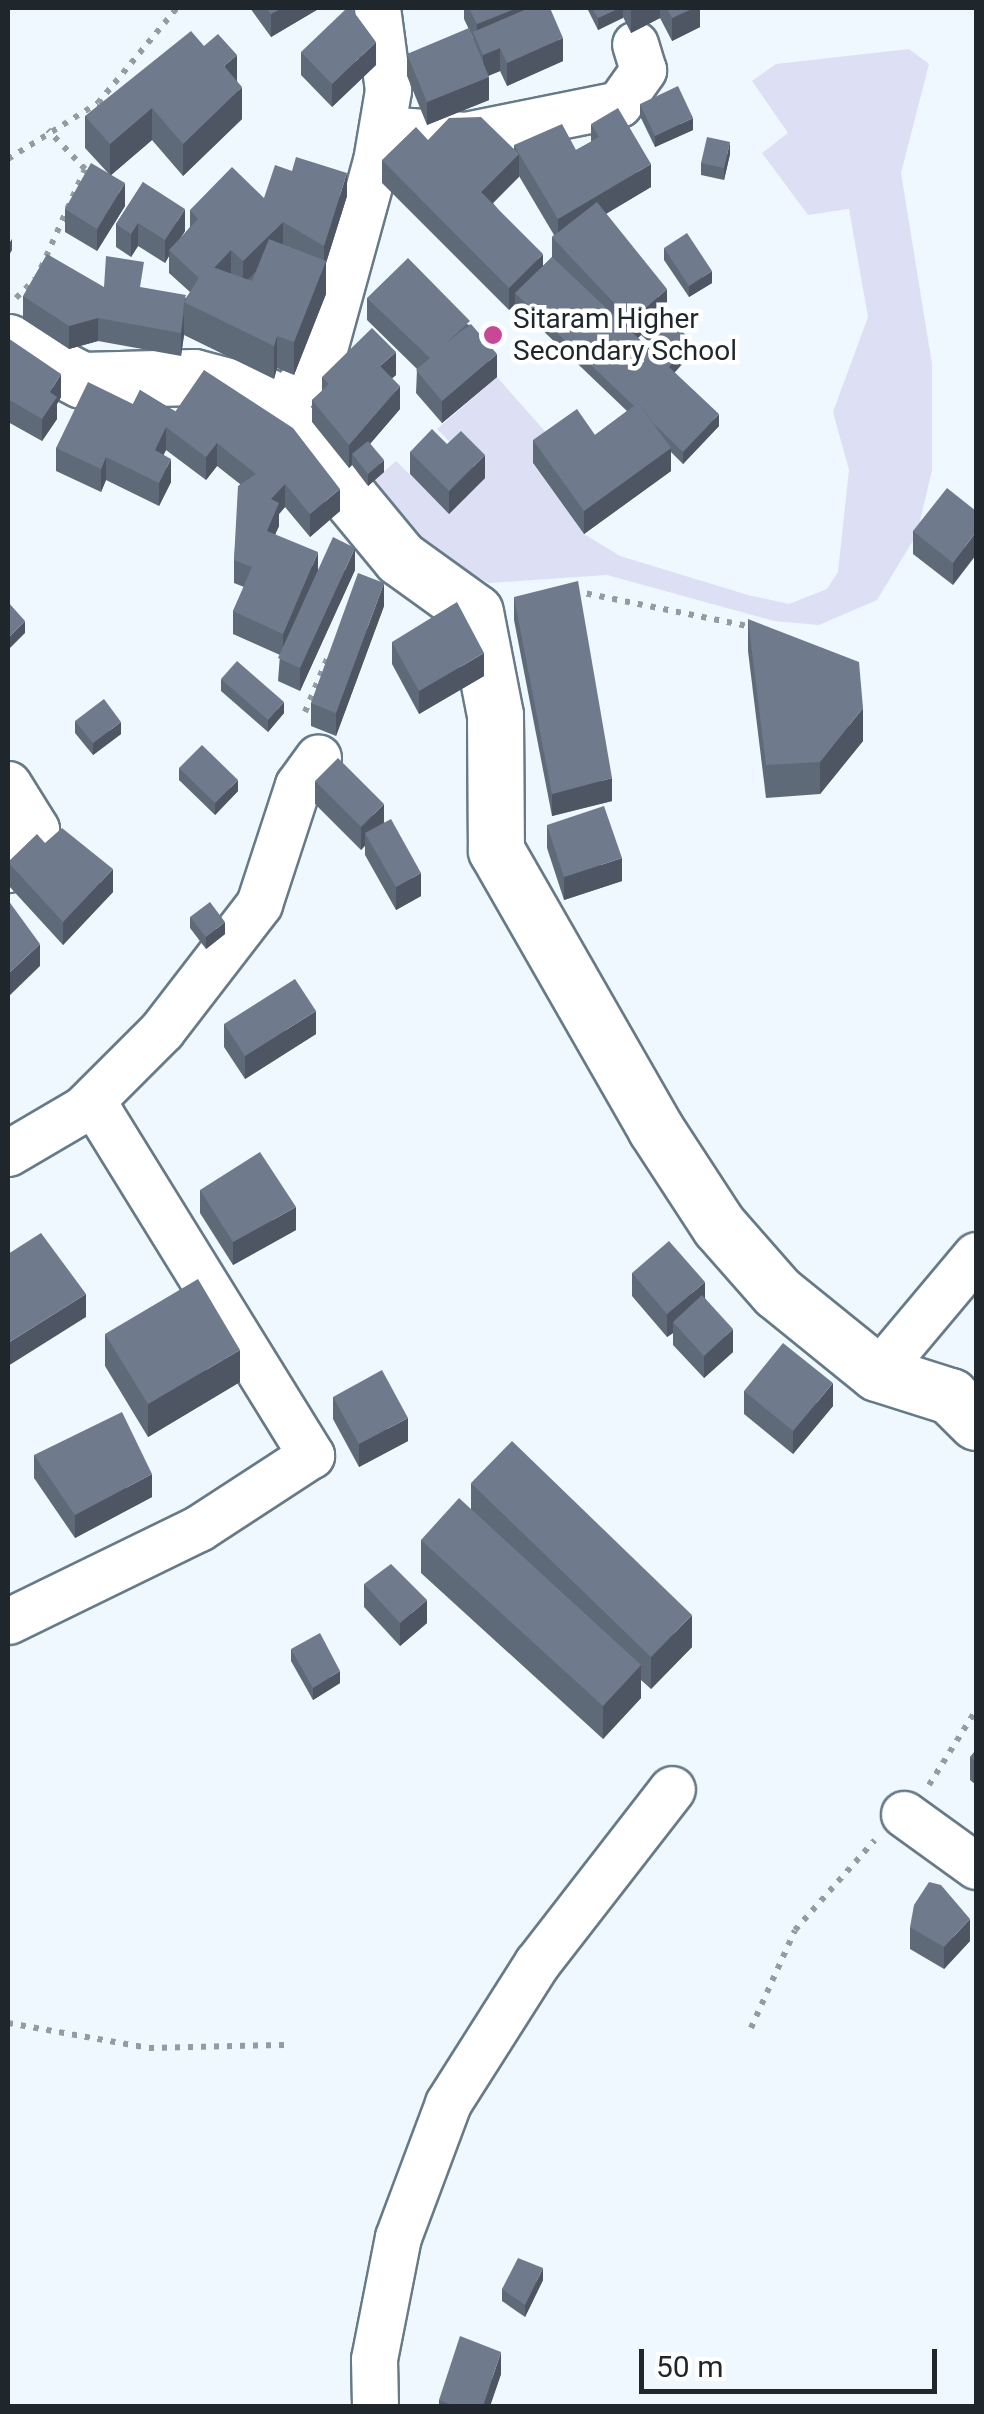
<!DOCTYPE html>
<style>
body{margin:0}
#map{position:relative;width:984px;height:2414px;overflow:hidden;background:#eff8fe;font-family:Roboto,sans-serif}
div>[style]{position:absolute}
.green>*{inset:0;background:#dddff4}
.path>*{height:6px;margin-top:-3px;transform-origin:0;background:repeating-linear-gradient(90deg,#939ca2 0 5px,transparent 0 13px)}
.roads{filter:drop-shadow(2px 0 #667a88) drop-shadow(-2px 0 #667a88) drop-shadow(0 2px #667a88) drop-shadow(0 -2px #667a88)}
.minor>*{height:45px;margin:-22.5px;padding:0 22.5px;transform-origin:22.5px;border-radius:22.5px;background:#fff}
.major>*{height:55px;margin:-27.5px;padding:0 27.5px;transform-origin:27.5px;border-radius:27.5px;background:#fff}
.wall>*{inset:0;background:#5f6a79}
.shaded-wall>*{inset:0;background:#4e5663}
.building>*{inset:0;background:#6f7b8d}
.dots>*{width:28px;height:28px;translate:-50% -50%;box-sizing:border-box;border:5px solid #fff;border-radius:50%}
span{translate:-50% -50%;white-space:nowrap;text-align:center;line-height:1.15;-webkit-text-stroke:9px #fff;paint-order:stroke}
.poi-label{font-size:28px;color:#1f272d}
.left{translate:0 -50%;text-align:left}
.frame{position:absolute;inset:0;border:10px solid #1f272d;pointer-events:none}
.scale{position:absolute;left:639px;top:2349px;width:298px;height:45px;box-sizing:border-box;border:5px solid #1f272d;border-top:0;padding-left:12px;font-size:30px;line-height:35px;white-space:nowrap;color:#1f272d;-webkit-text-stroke:8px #fff;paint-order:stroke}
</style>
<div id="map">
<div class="green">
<i style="clip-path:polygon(909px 49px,929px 64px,901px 173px,932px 364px,932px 470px,917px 534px,877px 600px,819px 625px,774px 621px,607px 575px,489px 583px,424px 550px,368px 486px,396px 461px,450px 514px,485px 478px,437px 429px,497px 377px,557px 445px,533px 464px,584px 534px,620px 556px,748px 595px,789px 604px,827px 589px,838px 572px,849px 470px,833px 412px,868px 317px,849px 209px,808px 215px,762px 153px,788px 133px,752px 81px,776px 64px)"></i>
</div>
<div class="path">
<i style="left:8px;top:159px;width:106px;rotate:-31.9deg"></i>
<i style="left:98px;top:103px;width:124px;rotate:-50.3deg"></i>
<i style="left:41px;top:268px;width:108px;rotate:-66deg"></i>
<i style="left:85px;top:169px;width:54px;rotate:-133.5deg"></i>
<i style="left:16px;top:298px;width:27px;rotate:-45deg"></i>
<i style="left:574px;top:591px;width:182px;rotate:11.4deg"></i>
<i style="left:305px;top:712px;width:63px;rotate:-67.5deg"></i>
<i style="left:929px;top:1785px;width:89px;rotate:-57.9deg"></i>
<i style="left:8px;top:2023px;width:143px;rotate:10.1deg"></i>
<i style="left:149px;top:2048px;width:136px;rotate:-1.3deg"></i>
<i style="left:751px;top:2028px;width:107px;rotate:-65.8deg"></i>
<i style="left:795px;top:1930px;width:120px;rotate:-48.4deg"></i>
</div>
<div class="roads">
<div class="minor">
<i style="left:383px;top:129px;width:82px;rotate:4.2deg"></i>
<i style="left:465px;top:135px;width:157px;rotate:-11.4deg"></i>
<i style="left:619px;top:104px;width:42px;rotate:-54.8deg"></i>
<i style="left:643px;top:70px;width:27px;rotate:-107deg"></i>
<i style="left:277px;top:410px;width:67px;rotate:-48.7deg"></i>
<i style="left:321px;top:360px;width:206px;rotate:-74.6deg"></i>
<i style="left:376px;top:161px;width:72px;rotate:-80.4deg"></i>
<i style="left:388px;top:90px;width:83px;rotate:-97.6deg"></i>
<i style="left:8px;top:784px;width:53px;rotate:58.1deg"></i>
<i style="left:36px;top:829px;width:49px;rotate:125deg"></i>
<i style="left:83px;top:1109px;width:112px;rotate:-45deg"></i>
<i style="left:162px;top:1030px;width:159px;rotate:-52.4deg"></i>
<i style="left:259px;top:904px;width:125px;rotate:-71.9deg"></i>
<i style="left:298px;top:785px;width:34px;rotate:-54deg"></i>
<i style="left:8px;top:1153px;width:87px;rotate:-30.4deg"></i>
<i style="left:83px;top:1109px;width:19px;rotate:18deg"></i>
<i style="left:101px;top:1115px;width:400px;rotate:58.3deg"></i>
<i style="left:311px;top:1455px;width:134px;rotate:146.9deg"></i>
<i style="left:199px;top:1528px;width:212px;rotate:154deg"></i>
<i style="left:877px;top:1373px;width:154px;rotate:-50deg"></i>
<i style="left:904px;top:1814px;width:89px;rotate:35.8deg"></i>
<i style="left:375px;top:2406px;width:47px;rotate:-91.2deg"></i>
<i style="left:374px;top:2359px;width:124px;rotate:-78.9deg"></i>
<i style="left:398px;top:2237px;width:143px;rotate:-69.5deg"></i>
<i style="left:448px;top:2103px;width:166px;rotate:-57.6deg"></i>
<i style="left:537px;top:1963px;width:220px;rotate:-52.2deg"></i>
</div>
<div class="major">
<i style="left:8px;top:342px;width:83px;rotate:27.2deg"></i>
<i style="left:82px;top:380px;width:112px;rotate:-1.5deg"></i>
<i style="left:194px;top:377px;width:74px;rotate:14.8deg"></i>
<i style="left:266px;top:396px;width:210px;rotate:50.4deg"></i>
<i style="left:400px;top:558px;width:92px;rotate:35.8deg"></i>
<i style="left:475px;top:612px;width:105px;rotate:79deg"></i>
<i style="left:495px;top:715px;width:135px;rotate:89.6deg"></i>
<i style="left:496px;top:850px;width:320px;rotate:60.2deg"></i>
<i style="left:655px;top:1128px;width:117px;rotate:56.9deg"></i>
<i style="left:719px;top:1226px;width:88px;rotate:48.7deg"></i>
<i style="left:777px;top:1292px;width:129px;rotate:39deg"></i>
<i style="left:877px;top:1373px;width:77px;rotate:17.5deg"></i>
<i style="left:950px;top:1396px;width:37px;rotate:45deg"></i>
</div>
</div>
<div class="wall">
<i style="clip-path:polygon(250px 8px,320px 8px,271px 37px)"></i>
<i style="clip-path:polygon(464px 8px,550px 8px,563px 61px,507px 86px,500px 71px,488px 76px,489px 100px,427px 125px,407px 76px,407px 54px,473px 38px,464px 19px)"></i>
<i style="clip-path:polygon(587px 8px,700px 8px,700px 27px,672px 41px,660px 18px,631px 33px,623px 17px,598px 30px)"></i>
<i style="clip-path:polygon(301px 52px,376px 65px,332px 107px,301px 75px)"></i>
<i style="clip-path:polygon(237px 80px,242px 119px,183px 176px,152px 140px,111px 175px,125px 206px,97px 251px,65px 232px,65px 209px,108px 173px,85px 148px,85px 116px)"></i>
<i style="clip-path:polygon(640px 104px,693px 130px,655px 147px,640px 116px)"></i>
<i style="clip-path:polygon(evenodd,591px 124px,651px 187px,606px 214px,667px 311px,664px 314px,692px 353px,674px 372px,719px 426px,683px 464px,671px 452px,671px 471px,584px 534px,533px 463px,533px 440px,595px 435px,627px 411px,515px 304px,509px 310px,382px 183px,382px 160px,428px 140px,514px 149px,514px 145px,576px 150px,591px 142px,591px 124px,519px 176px,554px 235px,552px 237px,552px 257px,543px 266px,493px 203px,519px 176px,591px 124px,641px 335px,657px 349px,654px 353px,638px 338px,641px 335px)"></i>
<i style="clip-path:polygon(730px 154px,724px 180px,701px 175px,701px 163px)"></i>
<i style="clip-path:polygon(143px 182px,185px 231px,180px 239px,190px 227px,190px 210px,264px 198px,347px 196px,326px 263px,326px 294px,294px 375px,277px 368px,274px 379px,184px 335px,181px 356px,98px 341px,69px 349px,23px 319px,23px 296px,144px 288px,186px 298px,190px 292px,169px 273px,169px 256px,165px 263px,138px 246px,131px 257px,116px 247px,116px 224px)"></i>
<i style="clip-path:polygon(664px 248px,712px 283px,689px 297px,664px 260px)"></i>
<i style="clip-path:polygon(367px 298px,470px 325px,497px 377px,442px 423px,416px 393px,417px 369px,367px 320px)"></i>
<i style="clip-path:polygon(8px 338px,61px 397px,57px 404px,57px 419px,42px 441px,8px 422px)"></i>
<i style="clip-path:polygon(396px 375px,392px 378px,400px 409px,370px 444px,384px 472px,368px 486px,352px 465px,349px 468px,312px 422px,312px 400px,322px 391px,322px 377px)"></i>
<i style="clip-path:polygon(140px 390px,340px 511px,310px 537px,285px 507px,279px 514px,279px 526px,275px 534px,318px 571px,355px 570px,300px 691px,278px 681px,280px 655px,233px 634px,233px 611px,244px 587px,234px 583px,234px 560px,240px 484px,217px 466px,206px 480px,166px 450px,163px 455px,171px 482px,159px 506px,106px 480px,101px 492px,56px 471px,56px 448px,133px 404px)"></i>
<i style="clip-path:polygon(447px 444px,485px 478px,449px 514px,410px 474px,410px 452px)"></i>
<i style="clip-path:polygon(976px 511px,953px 585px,913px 554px,913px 531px)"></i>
<i style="clip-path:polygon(514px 597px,612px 801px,552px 816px,514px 620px)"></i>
<i style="clip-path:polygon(384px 606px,336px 736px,311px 726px,311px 703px)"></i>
<i style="clip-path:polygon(748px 619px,863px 741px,820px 794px,766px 798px,748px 651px)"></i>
<i style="clip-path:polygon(392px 642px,484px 676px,419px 714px,392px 664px)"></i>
<i style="clip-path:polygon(221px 679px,284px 713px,268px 732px,221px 691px)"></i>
<i style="clip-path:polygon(75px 721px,121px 734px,93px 755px,75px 733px)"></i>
<i style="clip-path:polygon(179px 768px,238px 791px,215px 815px,179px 780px)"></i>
<i style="clip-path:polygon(315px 781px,384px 822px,421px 896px,396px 910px,365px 855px,365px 846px,361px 850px,315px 804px)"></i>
<i style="clip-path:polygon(547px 825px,622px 881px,564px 900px,547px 848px)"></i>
<i style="clip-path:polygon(45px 843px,113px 892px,63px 945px,8px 885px,8px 862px)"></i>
<i style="clip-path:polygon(190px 917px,225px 934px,206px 949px,190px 928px)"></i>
<i style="clip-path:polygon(224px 1024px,316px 1034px,245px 1079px,224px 1047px)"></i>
<i style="clip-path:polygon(200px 1190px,296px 1230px,233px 1265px,200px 1213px)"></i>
<i style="clip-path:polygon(632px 1273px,705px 1298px,733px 1352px,704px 1378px,673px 1345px,673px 1333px,667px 1337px,632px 1296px)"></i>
<i style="clip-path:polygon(105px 1334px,240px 1382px,148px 1437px,105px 1366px)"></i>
<i style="clip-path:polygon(744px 1391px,833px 1406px,793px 1454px,744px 1414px)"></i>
<i style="clip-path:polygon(333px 1397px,408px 1441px,359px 1467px,333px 1419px)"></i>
<i style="clip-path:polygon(34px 1455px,152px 1497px,75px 1538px,34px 1478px)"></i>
<i style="clip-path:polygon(471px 1483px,692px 1647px,651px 1689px,641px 1680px,641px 1698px,603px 1739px,421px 1573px,421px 1540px,471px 1510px)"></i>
<i style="clip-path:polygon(364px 1584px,427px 1623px,400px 1646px,364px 1607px)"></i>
<i style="clip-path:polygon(291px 1649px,340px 1683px,313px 1700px,291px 1661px)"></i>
<i style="clip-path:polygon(976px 1750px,976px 1785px,970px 1780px,970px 1757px)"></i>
<i style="clip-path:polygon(910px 1927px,970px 1941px,944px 1969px,910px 1949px)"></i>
<i style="clip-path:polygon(543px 2280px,525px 2317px,502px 2301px,502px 2289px)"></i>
<i style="clip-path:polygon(501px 2374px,490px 2406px,439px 2406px,439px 2400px)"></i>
</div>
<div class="shaded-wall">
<i style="clip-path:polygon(282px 8px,320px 8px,271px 37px,271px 14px)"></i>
<i style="clip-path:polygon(517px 8px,533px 8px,477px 41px,477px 24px)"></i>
<i style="clip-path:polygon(620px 8px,623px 8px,623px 18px,598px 30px,598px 18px)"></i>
<i style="clip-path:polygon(636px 8px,660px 8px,660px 18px,631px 33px,631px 10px)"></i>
<i style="clip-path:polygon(694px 8px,700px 8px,700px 27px,672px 41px,672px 18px)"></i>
<i style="clip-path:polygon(563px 38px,563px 61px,507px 86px,507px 63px)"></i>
<i style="clip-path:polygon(376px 42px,376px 65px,332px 107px,332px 84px)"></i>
<i style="clip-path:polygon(500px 48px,500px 71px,483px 78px,483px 55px)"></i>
<i style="clip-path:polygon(237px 55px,237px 87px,224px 66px)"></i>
<i style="clip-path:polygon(489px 77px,489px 100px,427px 125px,427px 102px)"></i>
<i style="clip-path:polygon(242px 87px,242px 119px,183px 176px,183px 144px)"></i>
<i style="clip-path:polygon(152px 108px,152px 140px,110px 176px,110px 144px)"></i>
<i style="clip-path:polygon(693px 118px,693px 130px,655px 147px,655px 136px)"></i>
<i style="clip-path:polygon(730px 142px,730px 154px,724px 180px,724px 168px)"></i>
<i style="clip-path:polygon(519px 154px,519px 177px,481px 215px,481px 192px)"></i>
<i style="clip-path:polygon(651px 164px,651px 187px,558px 242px,558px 219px)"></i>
<i style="clip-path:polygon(347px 173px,347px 196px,326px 263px,326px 294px,294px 375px,294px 342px,324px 266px,324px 246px)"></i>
<i style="clip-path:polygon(125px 183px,125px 206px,97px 251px,97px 229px)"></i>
<i style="clip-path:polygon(185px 209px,185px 231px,171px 252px,169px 250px,169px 256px,165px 263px,165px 240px)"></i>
<i style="clip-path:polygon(283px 222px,283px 245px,243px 284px,243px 261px)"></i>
<i style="clip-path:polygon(138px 223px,138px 246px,131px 257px,131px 234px)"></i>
<i style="clip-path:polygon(12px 239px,12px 250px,8px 257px,8px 245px)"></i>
<i style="clip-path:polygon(231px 250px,231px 273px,202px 280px)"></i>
<i style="clip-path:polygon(543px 254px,543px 277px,515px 293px,515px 304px,509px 310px,509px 288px)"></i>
<i style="clip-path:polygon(712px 271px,712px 283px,689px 297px,689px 286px)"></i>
<i style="clip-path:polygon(667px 289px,667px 311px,647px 329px,640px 323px,641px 335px,631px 343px,631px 321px)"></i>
<i style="clip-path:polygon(184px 313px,184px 335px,181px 356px,181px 333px)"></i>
<i style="clip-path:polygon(98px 318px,98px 341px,69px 349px,69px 326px)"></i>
<i style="clip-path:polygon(277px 336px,277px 368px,274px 379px,274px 346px)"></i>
<i style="clip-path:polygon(692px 341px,692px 353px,669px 379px,669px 367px)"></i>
<i style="clip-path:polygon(396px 352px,396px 375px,380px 389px,380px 366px)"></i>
<i style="clip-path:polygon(497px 354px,497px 377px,442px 423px,442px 401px)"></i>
<i style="clip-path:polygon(61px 374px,61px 397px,57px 404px,57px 419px,42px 441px,42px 419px,50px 392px)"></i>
<i style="clip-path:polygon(400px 386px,400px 409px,356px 460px,352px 454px,352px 465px,349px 468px,349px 445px)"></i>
<i style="clip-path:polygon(719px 414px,719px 426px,683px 464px,683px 452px)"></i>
<i style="clip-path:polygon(166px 427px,166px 450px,155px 473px,155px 450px)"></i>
<i style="clip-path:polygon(217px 443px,217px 466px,206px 480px,206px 457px)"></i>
<i style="clip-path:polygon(671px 448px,671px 471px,584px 534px,584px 511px)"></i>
<i style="clip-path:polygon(485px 455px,485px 478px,449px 514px,449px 491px)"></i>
<i style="clip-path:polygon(106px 457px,106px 480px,101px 492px,101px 469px)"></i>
<i style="clip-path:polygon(171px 459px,171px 482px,159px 506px,159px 483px)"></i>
<i style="clip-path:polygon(384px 460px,384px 472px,368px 486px,368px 474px)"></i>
<i style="clip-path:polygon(285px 484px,285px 507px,279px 514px,279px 526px,267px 553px,267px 531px,271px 499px)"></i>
<i style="clip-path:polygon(340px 489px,340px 511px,310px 537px,310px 514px)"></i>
<i style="clip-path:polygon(976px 532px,976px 555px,953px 585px,953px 563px)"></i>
<i style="clip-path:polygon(355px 548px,355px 570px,300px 691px,300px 668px)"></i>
<i style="clip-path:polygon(318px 552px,318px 575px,283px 657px,283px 634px)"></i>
<i style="clip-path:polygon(384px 583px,384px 606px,336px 736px,336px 713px)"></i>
<i style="clip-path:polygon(25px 621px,25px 633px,8px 650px,8px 638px)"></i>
<i style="clip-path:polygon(484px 653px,484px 676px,419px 714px,419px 691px)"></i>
<i style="clip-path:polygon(284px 702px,284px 713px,268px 732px,268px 720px)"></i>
<i style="clip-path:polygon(863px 708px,863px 741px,820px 794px,820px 762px)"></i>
<i style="clip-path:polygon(121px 722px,121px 734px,93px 755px,93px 743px)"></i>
<i style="clip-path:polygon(612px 778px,612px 801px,552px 816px,552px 794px)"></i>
<i style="clip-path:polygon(238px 780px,238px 791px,215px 815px,215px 803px)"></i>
<i style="clip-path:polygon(384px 804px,384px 826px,365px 833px,365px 845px,361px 850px,361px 827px)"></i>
<i style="clip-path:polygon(622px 858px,622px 881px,564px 900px,564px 877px)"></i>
<i style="clip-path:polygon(113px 869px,113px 892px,63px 945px,63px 922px)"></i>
<i style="clip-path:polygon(421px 873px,421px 896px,396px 910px,396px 887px)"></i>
<i style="clip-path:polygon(225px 922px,225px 934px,206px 949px,206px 937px)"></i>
<i style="clip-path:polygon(40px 944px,40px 966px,8px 997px,8px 974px)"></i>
<i style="clip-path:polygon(316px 1011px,316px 1034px,245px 1079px,245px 1056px)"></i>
<i style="clip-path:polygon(296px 1207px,296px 1230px,233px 1265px,233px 1242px)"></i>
<i style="clip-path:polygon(705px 1282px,705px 1305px,673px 1322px,673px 1333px,667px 1337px,667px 1314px)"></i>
<i style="clip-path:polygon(86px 1294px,86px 1317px,8px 1366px,8px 1343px)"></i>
<i style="clip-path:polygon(733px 1329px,733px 1352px,704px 1378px,704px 1356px)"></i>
<i style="clip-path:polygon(240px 1350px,240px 1382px,148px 1437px,148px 1404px)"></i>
<i style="clip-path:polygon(833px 1383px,833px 1406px,793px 1454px,793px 1431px)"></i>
<i style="clip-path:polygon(408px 1418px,408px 1441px,359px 1467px,359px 1444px)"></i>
<i style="clip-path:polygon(152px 1474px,152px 1497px,75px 1538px,75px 1515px)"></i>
<i style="clip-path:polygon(427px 1600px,427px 1623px,400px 1646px,400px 1623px)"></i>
<i style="clip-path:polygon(692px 1615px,692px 1647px,651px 1689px,651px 1657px)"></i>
<i style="clip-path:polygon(641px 1665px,641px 1698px,603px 1739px,603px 1706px)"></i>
<i style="clip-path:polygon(340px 1671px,340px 1683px,313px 1700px,313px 1688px)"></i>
<i style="clip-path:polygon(970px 1919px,970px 1941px,944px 1969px,944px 1947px)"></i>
<i style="clip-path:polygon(543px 2268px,543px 2280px,525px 2317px,525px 2305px)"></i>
<i style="clip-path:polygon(501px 2352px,501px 2374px,490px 2406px,483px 2406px)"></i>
</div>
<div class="building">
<i style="clip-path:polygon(266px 8px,282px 8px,271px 14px)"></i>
<i style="clip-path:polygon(347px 8px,351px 8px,376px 42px,332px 84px,301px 52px)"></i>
<i style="clip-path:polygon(469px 8px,517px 8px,477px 24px)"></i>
<i style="clip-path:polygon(529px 8px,550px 8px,563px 38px,507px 63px,500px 48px,483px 55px,473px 32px)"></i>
<i style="clip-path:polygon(592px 8px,620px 8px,598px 18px)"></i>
<i style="clip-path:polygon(667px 8px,694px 8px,672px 18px)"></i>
<i style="clip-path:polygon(469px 28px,489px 77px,427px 102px,407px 54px)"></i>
<i style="clip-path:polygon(191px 31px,204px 46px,218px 34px,237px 55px,224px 66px,242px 87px,183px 144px,152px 108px,110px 144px,85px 116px)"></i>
<i style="clip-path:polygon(678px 86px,693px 118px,655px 136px,640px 104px)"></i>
<i style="clip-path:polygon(618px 108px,651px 164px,558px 219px,514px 145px,562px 124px,576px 150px,599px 137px,591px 124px)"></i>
<i style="clip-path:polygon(481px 117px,519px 154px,481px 192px,543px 254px,509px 288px,382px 160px,416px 127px,428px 140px,449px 118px)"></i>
<i style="clip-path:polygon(707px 137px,730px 142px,724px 168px,701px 163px)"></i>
<i style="clip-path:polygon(296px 157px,347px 173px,324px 246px,283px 222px,243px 261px,231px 250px,214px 268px,207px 265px,199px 278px,169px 250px,198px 219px,190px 210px,232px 167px,264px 198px,275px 165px,292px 171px)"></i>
<i style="clip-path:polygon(91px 163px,125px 183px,97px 229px,65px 209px)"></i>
<i style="clip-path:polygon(143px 182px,185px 209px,165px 240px,138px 223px,131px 234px,116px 224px)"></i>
<i style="clip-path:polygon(597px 202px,667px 289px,631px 321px,552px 237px)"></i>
<i style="clip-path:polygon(687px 233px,712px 271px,689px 286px,664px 248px)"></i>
<i style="clip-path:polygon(269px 239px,326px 261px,294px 342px,277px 336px,274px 346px,184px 302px,207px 265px,252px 281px)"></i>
<i style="clip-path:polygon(47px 254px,104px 287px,106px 256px,144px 262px,140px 287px,186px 295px,184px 302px,181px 333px,98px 318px,69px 326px,23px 296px)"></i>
<i style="clip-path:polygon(552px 257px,654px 353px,664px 343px,640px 323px,658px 308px,692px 341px,669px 367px,719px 414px,683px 452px,654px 424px,638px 403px,634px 406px,515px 293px)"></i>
<i style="clip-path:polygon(408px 258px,470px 321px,446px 343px,471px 324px,497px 354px,442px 401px,416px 370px,430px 358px,367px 298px)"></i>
<i style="clip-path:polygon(372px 328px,396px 352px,380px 366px,400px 386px,349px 445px,312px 400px,329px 384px,322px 377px)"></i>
<i style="clip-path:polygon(8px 338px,61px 374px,50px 392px,57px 397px,42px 419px,8px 399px)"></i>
<i style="clip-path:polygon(204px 370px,293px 428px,340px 489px,310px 514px,285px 484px,271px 499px,279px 503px,267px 531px,318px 552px,283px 634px,233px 611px,252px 567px,234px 560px,238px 486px,256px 474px,217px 443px,206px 457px,166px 427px,155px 450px,171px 459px,159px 483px,106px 457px,101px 469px,56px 448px,88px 382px,133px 404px,140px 390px,175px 412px)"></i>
<i style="clip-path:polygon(638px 403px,671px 448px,584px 511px,533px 440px,577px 409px,595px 435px)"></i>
<i style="clip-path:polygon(432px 429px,447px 444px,461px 431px,485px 455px,449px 491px,410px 452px)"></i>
<i style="clip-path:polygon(368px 441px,384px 460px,368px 474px,352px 454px)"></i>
<i style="clip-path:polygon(947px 488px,976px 511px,976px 532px,953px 563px,913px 531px)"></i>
<i style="clip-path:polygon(333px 537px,355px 548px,300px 668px,278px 658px)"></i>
<i style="clip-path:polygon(358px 573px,384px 583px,336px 713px,311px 703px)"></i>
<i style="clip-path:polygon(578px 581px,612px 778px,552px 794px,514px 597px)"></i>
<i style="clip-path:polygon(8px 602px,25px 621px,8px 638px)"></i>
<i style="clip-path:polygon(457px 602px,484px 653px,419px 691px,392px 642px)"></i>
<i style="clip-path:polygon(748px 619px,859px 662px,863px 708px,820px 762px,766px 765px)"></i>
<i style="clip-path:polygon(237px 661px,284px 702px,268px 720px,221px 679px)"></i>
<i style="clip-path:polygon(104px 699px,121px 722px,93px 743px,75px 721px)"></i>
<i style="clip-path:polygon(202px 745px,238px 780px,215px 803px,179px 768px)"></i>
<i style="clip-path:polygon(338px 758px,384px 804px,361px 827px,315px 781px)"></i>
<i style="clip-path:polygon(604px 806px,622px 858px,564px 877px,547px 825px)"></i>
<i style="clip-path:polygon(391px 819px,421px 873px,396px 887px,365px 833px)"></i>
<i style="clip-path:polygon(62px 828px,113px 869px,63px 922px,8px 862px,37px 834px,45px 843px)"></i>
<i style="clip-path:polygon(8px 900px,40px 944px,8px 974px)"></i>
<i style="clip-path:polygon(210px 902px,225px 922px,206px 937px,190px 917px)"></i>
<i style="clip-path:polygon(295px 979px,316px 1011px,245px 1056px,224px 1024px)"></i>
<i style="clip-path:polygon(260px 1152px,296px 1207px,233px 1242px,200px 1190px)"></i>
<i style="clip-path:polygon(41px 1233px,86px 1294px,8px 1343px,8px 1254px)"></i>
<i style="clip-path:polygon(669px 1241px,705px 1282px,667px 1314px,632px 1273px)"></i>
<i style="clip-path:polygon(198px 1279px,240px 1350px,148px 1404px,105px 1334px)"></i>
<i style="clip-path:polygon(702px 1295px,733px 1329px,704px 1356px,673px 1322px)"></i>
<i style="clip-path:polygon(783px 1343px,833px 1383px,793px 1431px,744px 1391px)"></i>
<i style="clip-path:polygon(382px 1370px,408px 1418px,359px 1444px,333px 1397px)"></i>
<i style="clip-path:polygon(122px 1412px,152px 1474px,75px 1515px,34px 1455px)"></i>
<i style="clip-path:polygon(512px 1441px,692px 1615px,651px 1657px,471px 1483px)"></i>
<i style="clip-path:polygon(459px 1498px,641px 1665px,603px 1706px,421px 1540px)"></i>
<i style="clip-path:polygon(391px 1564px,427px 1600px,400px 1623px,364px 1584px)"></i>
<i style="clip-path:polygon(320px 1633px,340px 1671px,313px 1688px,291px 1649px)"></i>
<i style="clip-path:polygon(976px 1750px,976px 1762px,970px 1757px)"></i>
<i style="clip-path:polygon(929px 1882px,941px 1885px,970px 1919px,944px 1947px,910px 1927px,914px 1905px)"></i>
<i style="clip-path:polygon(518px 2258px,543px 2268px,525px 2305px,502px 2289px)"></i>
<i style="clip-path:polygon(460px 2336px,501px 2352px,483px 2406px,455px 2406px,439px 2400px)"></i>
</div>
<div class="dots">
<i style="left:493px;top:335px;background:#c74996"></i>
</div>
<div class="poi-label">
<span class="left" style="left:513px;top:335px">Sitaram Higher<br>Secondary School</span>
</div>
<div class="frame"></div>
<div class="scale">50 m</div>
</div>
